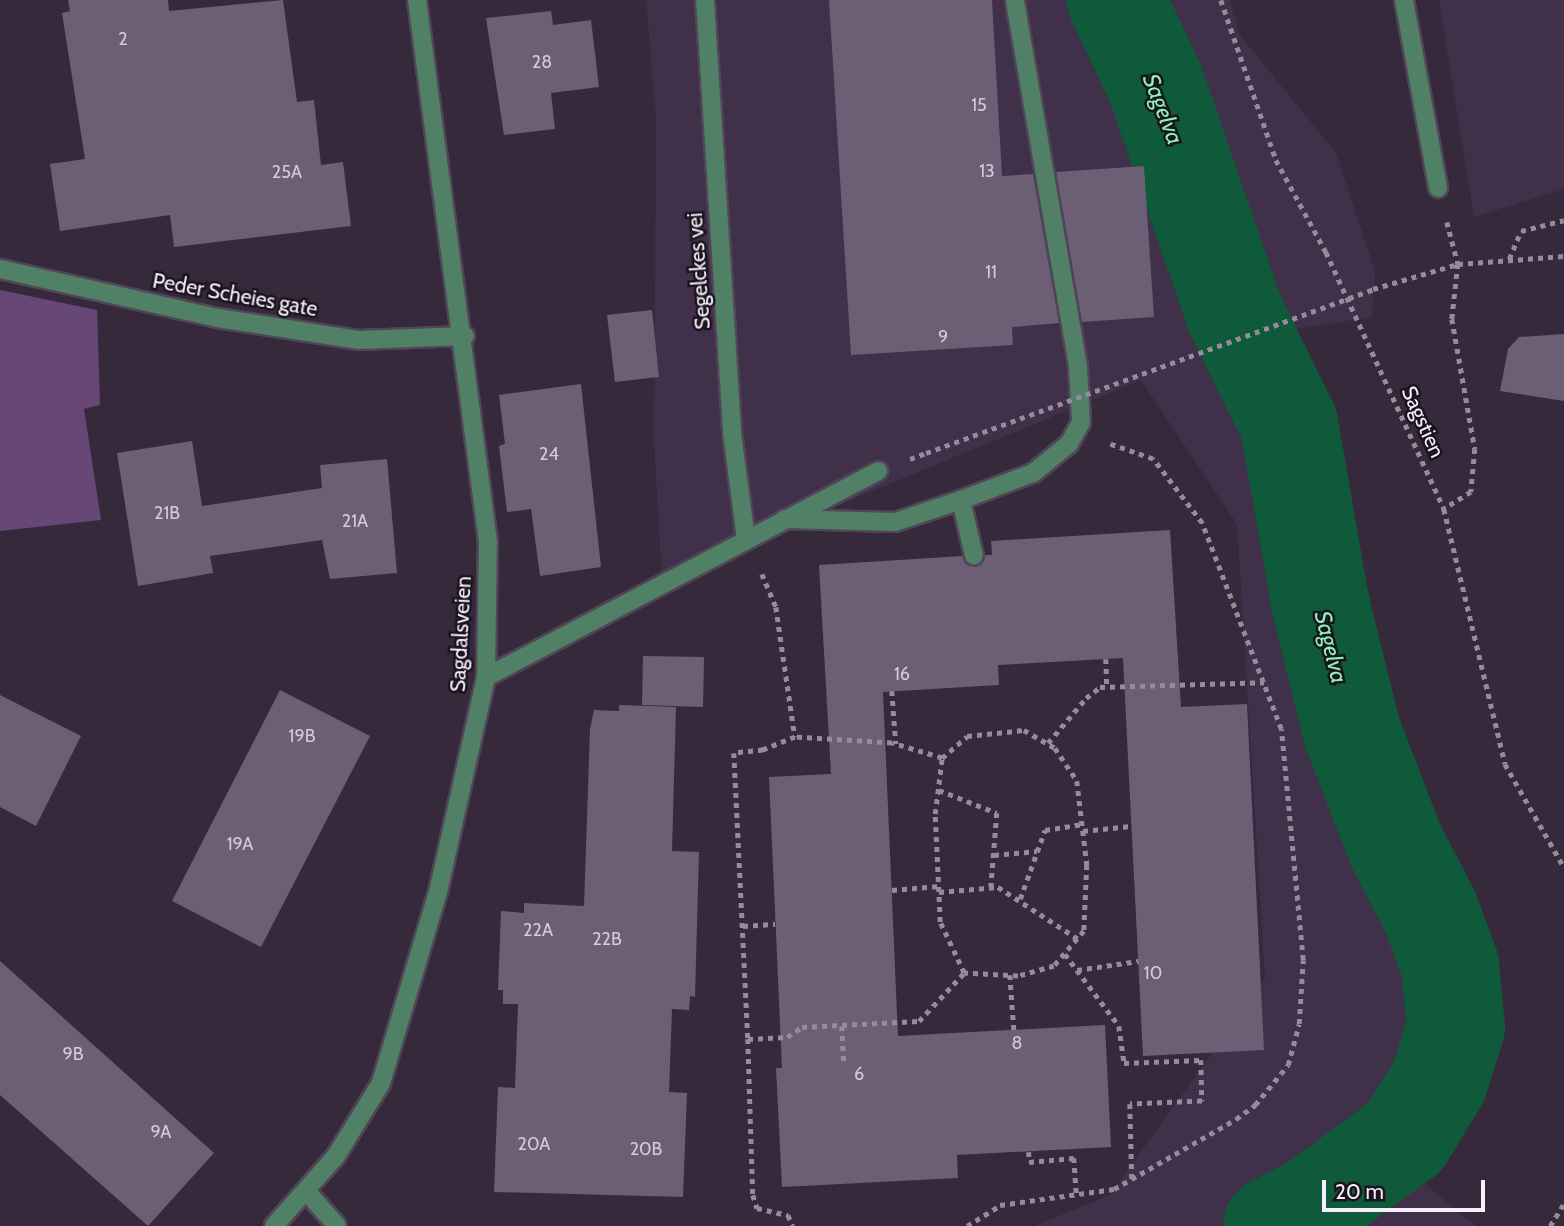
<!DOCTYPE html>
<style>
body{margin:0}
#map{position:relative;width:1564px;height:1226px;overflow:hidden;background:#36293c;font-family:Cabin,sans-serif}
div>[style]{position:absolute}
.built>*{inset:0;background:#403049}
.green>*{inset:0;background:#664776}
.river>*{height:98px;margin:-49px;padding:0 49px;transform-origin:49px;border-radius:49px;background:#0e5a3a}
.building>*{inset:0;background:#6c5e74}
.path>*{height:4.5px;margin-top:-2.25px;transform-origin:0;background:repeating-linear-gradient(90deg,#968b9b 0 5px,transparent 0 10px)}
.roads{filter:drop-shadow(2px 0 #514557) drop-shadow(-2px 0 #514557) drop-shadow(0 2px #514557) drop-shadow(0 -2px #514557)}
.minor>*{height:18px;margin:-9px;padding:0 9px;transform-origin:9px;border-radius:9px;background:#508065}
.path-bridge>*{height:4.5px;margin-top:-2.25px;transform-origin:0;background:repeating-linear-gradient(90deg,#968b9b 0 5px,transparent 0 10px)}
span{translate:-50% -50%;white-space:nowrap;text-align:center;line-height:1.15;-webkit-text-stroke:5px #1a141d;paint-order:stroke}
.number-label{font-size:18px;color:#d4cbda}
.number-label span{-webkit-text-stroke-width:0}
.street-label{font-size:21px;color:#f7effc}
.water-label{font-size:23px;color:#90f2bd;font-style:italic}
.scale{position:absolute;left:1322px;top:1180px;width:163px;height:32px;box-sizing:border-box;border:4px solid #f7effc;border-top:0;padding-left:9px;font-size:21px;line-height:24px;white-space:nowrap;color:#f7effc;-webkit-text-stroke:5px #1a141d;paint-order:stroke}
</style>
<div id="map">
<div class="built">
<i style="clip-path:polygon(646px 0,1230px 0,1240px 35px,1336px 153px,1375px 271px,1372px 317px,1240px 338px,1371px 795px,1465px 1021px,1388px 1154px,1476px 1226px,1034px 1226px,1110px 1195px,1265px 979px,1237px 524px,1141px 380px,662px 578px,654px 444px,656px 121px)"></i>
<i style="clip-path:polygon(1439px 0,1564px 0,1564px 189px,1474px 217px)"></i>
</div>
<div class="green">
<i style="clip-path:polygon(0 290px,97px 310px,100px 405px,84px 409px,101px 520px,0 531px)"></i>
</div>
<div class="river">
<i style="left:1116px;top:0;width:94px;rotate:64.8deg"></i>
<i style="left:1156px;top:85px;width:242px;rotate:71deg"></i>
<i style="left:1235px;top:314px;width:123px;rotate:63.9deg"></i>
<i style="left:1289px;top:424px;width:181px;rotate:80.1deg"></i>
<i style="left:1320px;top:602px;width:134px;rotate:76.2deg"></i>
<i style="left:1352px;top:732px;width:122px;rotate:68.9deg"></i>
<i style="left:1396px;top:846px;width:73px;rotate:62.4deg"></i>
<i style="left:1430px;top:911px;width:58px;rotate:69.7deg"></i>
<i style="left:1450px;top:965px;width:62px;rotate:84.5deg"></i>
<i style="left:1456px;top:1027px;width:57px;rotate:107.5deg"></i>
<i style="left:1439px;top:1081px;width:66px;rotate:121.3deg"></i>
<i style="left:1405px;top:1137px;width:115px;rotate:143.8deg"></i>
<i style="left:1312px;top:1205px;width:45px;rotate:152.3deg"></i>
</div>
<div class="building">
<i style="clip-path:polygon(68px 0,168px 0,169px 11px,283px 0,297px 102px,314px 100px,321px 165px,343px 162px,351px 226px,174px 247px,170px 215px,60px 231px,50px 164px,85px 159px,62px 13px,70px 11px)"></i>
<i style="clip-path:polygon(829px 0,992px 0,1002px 176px,1033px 174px,1059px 323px,1012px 327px,1013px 345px,851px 355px)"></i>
<i style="clip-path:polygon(551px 11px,553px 25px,591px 20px,599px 87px,551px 93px,555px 129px,504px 135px,486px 18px)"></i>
<i style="clip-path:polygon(1144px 166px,1154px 317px,1082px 322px,1056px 172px)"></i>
<i style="clip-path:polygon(652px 310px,659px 377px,615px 382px,607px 315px)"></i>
<i style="clip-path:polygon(1564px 334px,1564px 401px,1500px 391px,1508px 349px,1519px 337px)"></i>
<i style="clip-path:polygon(581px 384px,601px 567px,540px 576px,531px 509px,507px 512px,499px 446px,505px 444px,499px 395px)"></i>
<i style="clip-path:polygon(192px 441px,202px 506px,322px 488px,320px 465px,387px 459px,397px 573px,330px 579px,322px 540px,210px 556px,213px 573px,138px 586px,117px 453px)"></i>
<i style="clip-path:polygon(1170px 530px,1181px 707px,1247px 704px,1264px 1050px,1143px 1056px,1123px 658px,998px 665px,999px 685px,883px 692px,898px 1036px,1105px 1025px,1111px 1147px,957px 1155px,958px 1178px,782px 1187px,776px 1068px,782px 1068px,769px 777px,831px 774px,819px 565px,962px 556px,966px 564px,976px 567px,985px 555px,992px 555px,991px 541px)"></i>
<i style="clip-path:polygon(643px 656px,704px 657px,703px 707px,642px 705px)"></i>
<i style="clip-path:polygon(280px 690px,370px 736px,261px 947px,172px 901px)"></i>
<i style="clip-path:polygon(0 695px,81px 736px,36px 826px,0 807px)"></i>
<i style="clip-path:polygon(619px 705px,676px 707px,672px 851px,699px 852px,695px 997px,690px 996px,689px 1010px,672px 1009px,669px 1092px,687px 1093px,683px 1197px,494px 1192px,498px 1087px,515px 1088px,518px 1004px,503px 1004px,503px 990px,498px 990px,501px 911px,524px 913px,524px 903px,584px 906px,590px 729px,594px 710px,619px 711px)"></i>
<i style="clip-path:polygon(0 961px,214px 1153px,148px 1226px,0 1095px)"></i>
</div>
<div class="path">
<i style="left:1221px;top:0;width:169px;rotate:71deg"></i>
<i style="left:1276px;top:160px;width:105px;rotate:61.5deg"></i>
<i style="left:1326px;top:252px;width:283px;rotate:65.3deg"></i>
<i style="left:1444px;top:509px;width:262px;rotate:76.5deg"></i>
<i style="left:1505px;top:764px;width:119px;rotate:60.2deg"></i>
<i style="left:1447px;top:222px;width:43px;rotate:75.3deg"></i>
<i style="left:1458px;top:264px;width:106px;rotate:-4.3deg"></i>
<i style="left:1509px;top:259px;width:30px;rotate:-67deg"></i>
<i style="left:1521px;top:231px;width:44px;rotate:-14.3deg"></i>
<i style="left:1373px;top:289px;width:89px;rotate:-16.4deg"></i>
<i style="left:1458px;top:264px;width:55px;rotate:96.2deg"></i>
<i style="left:1452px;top:319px;width:132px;rotate:80deg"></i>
<i style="left:1475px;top:449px;width:43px;rotate:95.3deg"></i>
<i style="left:1471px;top:492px;width:32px;rotate:148deg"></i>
<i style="left:910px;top:459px;width:17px;rotate:-21deg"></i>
<i style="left:762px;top:574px;width:36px;rotate:67deg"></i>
<i style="left:776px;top:607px;width:131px;rotate:81.7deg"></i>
<i style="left:1106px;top:659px;width:28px;rotate:88deg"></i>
<i style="left:892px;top:691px;width:53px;rotate:85.7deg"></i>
<i style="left:1024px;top:730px;width:36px;rotate:30deg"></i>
<i style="left:1055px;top:748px;width:40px;rotate:56deg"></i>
<i style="left:1077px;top:781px;width:85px;rotate:83.2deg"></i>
<i style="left:1087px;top:865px;width:66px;rotate:92.6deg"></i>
<i style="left:1084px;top:931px;width:46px;rotate:130.6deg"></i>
<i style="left:1054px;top:966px;width:37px;rotate:164deg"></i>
<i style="left:1018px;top:976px;width:54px;rotate:-176.8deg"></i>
<i style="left:964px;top:973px;width:56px;rotate:-115.2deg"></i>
<i style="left:940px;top:922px;width:108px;rotate:-92.7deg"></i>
<i style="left:935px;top:814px;width:56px;rotate:-82.9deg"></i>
<i style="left:942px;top:758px;width:33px;rotate:-41deg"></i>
<i style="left:967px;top:736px;width:57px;rotate:-6deg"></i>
<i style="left:1048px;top:743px;width:59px;rotate:-49.8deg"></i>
<i style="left:1086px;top:698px;width:18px;rotate:-38deg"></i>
<i style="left:1100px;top:687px;width:164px;rotate:-1.7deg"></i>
<i style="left:942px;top:758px;width:52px;rotate:-163.3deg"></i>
<i style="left:892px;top:743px;width:97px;rotate:-176.5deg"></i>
<i style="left:795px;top:737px;width:35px;rotate:158deg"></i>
<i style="left:763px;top:750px;width:29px;rotate:174deg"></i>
<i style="left:734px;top:753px;width:286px;rotate:87.2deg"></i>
<i style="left:748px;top:1039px;width:39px;rotate:-3deg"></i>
<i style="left:787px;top:1037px;width:18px;rotate:-34deg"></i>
<i style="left:802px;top:1027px;width:117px;rotate:-2.9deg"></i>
<i style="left:919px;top:1021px;width:66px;rotate:-46.8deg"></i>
<i style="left:939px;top:790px;width:62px;rotate:21.6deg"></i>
<i style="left:997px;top:813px;width:74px;rotate:94.6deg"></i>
<i style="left:1083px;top:831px;width:48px;rotate:-5.9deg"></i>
<i style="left:994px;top:855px;width:43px;rotate:-5.3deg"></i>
<i style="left:892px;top:890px;width:47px;rotate:-4.9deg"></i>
<i style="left:939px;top:892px;width:59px;rotate:-4.8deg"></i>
<i style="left:998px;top:887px;width:95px;rotate:33deg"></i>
<i style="left:1020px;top:899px;width:73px;rotate:-70.1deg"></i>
<i style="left:1045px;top:830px;width:37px;rotate:-9deg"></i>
<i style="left:743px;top:926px;width:32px;rotate:-4deg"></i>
<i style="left:1065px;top:954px;width:90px;rotate:53.1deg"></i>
<i style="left:1119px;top:1026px;width:37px;rotate:82deg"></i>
<i style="left:1124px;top:1063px;width:77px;rotate:-2.2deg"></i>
<i style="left:1201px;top:1060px;width:41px;rotate:88.6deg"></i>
<i style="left:1202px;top:1101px;width:72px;rotate:177.6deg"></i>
<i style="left:1130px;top:1104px;width:75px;rotate:88.5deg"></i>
<i style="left:1077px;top:970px;width:62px;rotate:-8.4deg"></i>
<i style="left:1010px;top:975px;width:55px;rotate:85.8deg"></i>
<i style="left:842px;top:1026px;width:39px;rotate:87deg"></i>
<i style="left:748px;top:1039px;width:156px;rotate:88.2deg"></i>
<i style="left:753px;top:1195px;width:14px;rotate:73deg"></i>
<i style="left:757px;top:1208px;width:32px;rotate:13deg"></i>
<i style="left:788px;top:1215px;width:12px;rotate:66deg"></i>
<i style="left:1029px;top:1152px;width:10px;rotate:90deg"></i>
<i style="left:1029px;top:1162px;width:45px;rotate:-5.1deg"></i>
<i style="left:1074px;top:1158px;width:39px;rotate:86deg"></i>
<i style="left:967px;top:1226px;width:39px;rotate:-32deg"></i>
<i style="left:1000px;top:1205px;width:115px;rotate:-8deg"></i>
<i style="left:1114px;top:1189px;width:141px;rotate:-29.8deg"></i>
<i style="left:1236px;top:1119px;width:24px;rotate:-36deg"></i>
<i style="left:1255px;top:1105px;width:52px;rotate:-50.5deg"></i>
<i style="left:1288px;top:1065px;width:42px;rotate:-75deg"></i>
<i style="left:1299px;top:1024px;width:64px;rotate:-86.4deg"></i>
<i style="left:1303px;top:960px;width:232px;rotate:-95.4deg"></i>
<i style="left:1281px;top:729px;width:221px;rotate:-111deg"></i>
<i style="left:1202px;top:523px;width:81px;rotate:-127.4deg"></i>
<i style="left:1153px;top:459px;width:46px;rotate:-160.8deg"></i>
<i style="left:1550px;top:1226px;width:26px;rotate:-58deg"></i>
</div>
<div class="roads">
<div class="minor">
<i style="left:705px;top:0;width:434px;rotate:86.4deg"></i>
<i style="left:732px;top:433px;width:107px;rotate:82.5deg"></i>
<i style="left:1404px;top:0;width:191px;rotate:79.7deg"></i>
<i style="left:0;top:269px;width:223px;rotate:12.7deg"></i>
<i style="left:218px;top:318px;width:143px;rotate:8.9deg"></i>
<i style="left:359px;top:340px;width:106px;rotate:-2.2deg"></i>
<i style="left:961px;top:500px;width:57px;rotate:76.9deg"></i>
<i style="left:785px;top:519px;width:110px;rotate:1.6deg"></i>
<i style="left:895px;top:522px;width:70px;rotate:-18.4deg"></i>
<i style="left:961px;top:500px;width:77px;rotate:-20.6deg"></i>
<i style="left:1033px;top:473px;width:46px;rotate:-38.9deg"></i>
<i style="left:1069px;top:444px;width:25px;rotate:-61deg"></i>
<i style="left:1081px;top:422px;width:56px;rotate:-93.1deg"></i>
<i style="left:1078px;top:366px;width:371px;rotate:-99.8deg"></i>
<i style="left:486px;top:677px;width:443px;rotate:-27.7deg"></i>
<i style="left:307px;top:1192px;width:45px;rotate:48.6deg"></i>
<i style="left:274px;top:1226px;width:94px;rotate:-48.5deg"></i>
<i style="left:336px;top:1156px;width:86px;rotate:-58.3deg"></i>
<i style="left:381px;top:1083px;width:199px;rotate:-73.4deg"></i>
<i style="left:438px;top:892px;width:220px;rotate:-77.4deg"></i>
<i style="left:486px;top:677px;width:135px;rotate:-89.2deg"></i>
<i style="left:488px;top:542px;width:547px;rotate:-97.46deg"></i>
</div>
</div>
<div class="path-bridge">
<i style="left:926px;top:453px;width:476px;rotate:-20.1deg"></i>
</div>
<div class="number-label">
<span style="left:123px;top:39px">2</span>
<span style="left:542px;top:62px">28</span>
<span style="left:979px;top:105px">15</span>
<span style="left:987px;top:171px">13</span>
<span style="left:287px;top:172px">25A</span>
<span style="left:991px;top:272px">11</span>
<span style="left:943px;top:337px">9</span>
<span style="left:549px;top:454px">24</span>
<span style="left:167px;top:513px">21B</span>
<span style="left:355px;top:521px">21A</span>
<span style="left:902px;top:674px">16</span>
<span style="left:302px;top:736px">19B</span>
<span style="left:240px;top:844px">19A</span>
<span style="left:538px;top:930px">22A</span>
<span style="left:607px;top:939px">22B</span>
<span style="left:1153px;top:973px">10</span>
<span style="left:1017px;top:1043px">8</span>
<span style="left:73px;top:1054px">9B</span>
<span style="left:859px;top:1074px">6</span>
<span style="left:161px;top:1132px">9A</span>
<span style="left:534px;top:1144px">20A</span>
<span style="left:646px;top:1149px">20B</span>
</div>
<div class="street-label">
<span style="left:699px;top:271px;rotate:-94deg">Segelckes vei</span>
<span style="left:235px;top:295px;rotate:10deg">Peder Scheies gate</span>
<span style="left:1423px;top:422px;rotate:66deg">Sagstien</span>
<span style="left:461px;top:634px;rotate:-87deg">Sagdalsveien</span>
</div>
<div class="water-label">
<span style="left:1163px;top:109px;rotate:69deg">Sagelva</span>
<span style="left:1331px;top:647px;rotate:76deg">Sagelva</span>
</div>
<div class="scale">20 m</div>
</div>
